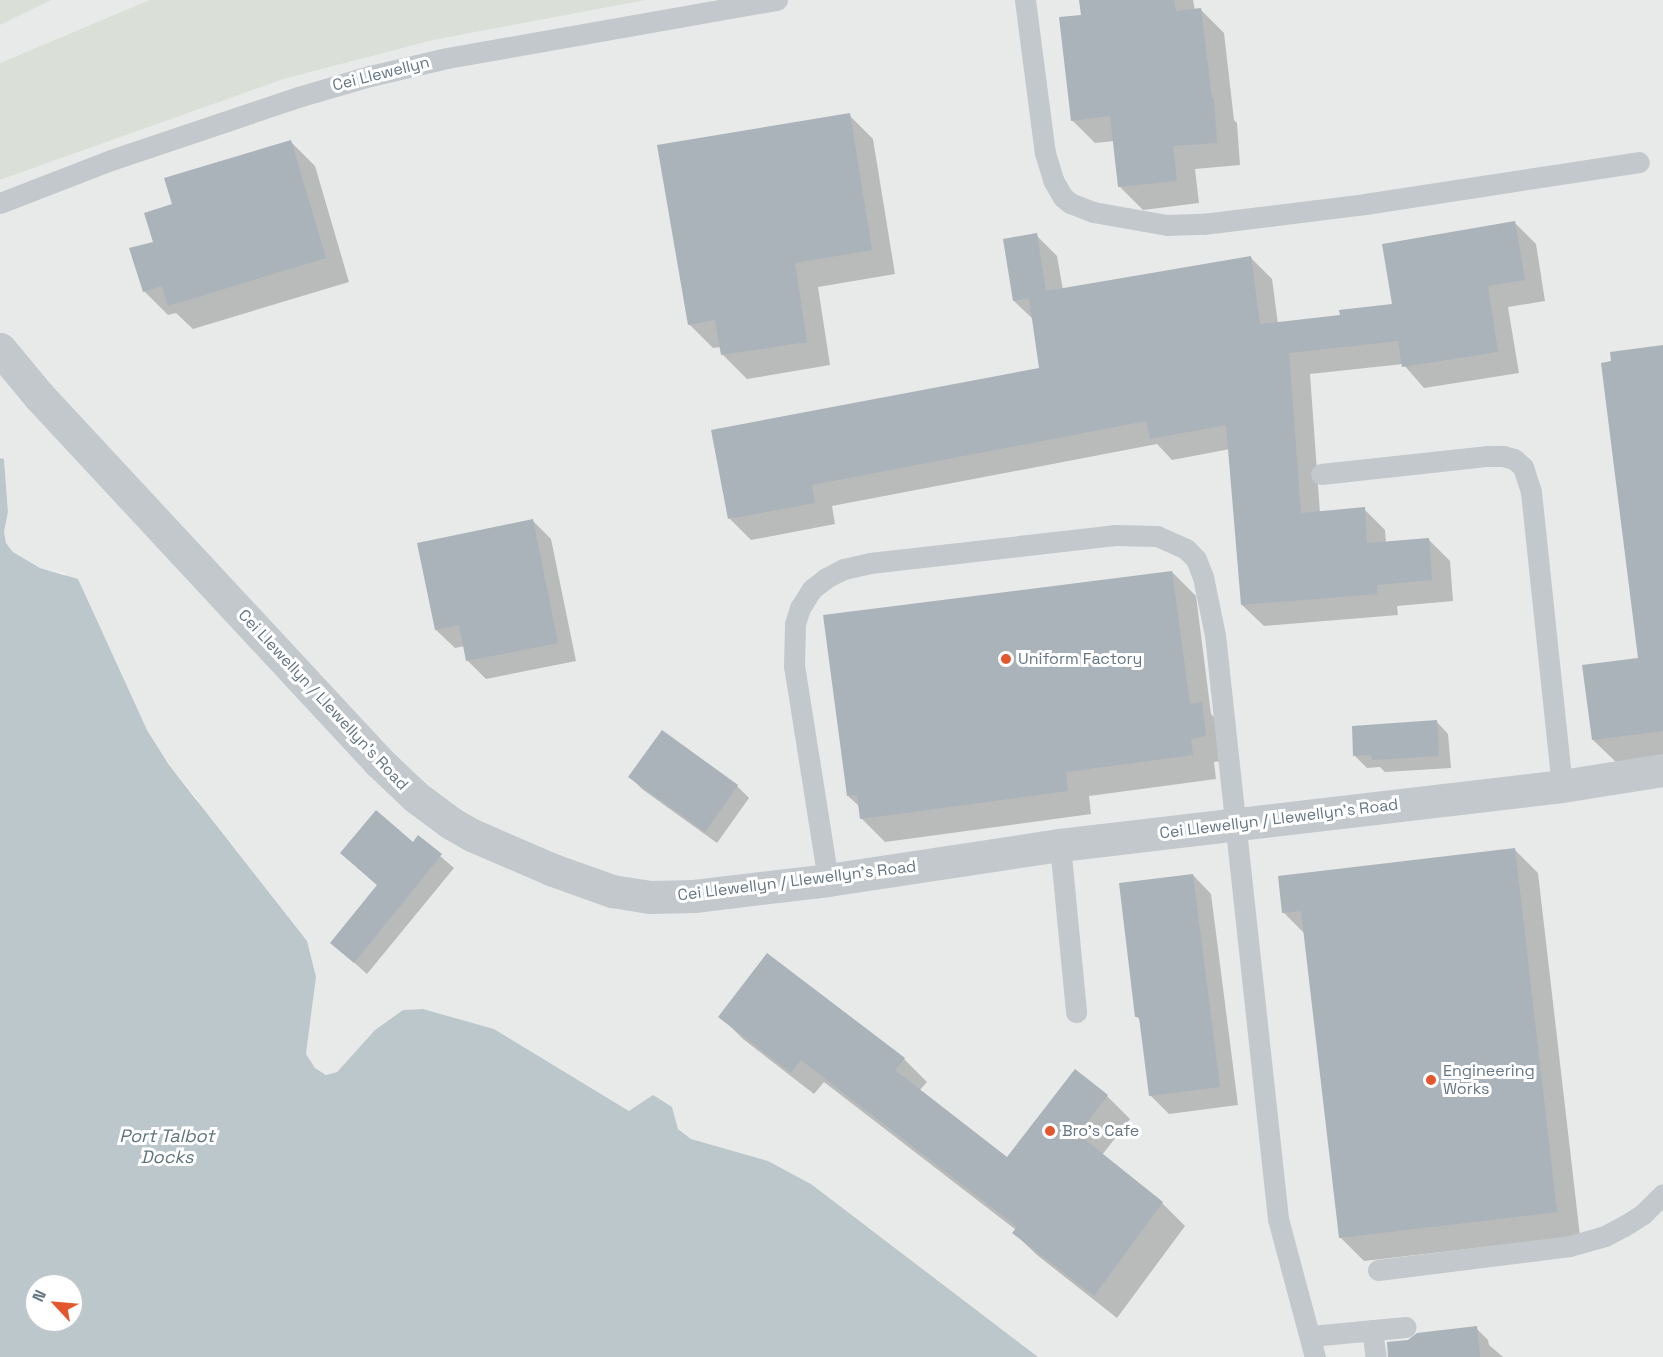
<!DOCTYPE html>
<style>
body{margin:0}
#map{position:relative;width:1663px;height:1357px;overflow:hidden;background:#fafaf8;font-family:"Space Grotesk",sans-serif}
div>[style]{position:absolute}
.built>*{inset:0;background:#e8e9e9}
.green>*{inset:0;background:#dadfd7}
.water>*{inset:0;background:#bbc7cb}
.shadow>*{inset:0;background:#0003}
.building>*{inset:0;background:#aab3b9}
.lane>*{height:21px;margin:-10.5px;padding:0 10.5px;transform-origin:10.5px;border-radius:10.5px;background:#c3c8cc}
.street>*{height:33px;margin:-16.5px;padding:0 16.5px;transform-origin:16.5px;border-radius:16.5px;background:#c3c8cc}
.dots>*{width:16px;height:16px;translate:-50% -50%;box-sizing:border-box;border:3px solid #fff;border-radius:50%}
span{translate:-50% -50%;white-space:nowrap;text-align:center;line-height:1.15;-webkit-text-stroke:6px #fff;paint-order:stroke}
.street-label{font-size:16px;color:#657683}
.poi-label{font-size:16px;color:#657683}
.left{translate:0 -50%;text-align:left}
.water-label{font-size:18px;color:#60757c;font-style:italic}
.north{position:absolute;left:24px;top:1273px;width:60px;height:60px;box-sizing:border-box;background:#fff;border:2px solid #c1c8cd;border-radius:50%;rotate:296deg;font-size:16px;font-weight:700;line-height:24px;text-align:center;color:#657683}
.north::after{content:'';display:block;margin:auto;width:21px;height:27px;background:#e4572e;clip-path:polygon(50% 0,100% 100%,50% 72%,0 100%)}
</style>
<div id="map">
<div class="built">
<i style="clip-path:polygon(0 0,149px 0,0 63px)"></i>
<i style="clip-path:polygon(647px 0,1663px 0,1663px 1357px,1038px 1357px,811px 1184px,768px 1161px,691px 1139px,678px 1129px,671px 1107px,629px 1111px,494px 1029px,423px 1009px,403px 1010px,375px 1030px,337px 1072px,326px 1075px,315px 1068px,306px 1054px,313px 1000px,196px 798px,169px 765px,147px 730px,98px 627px,65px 574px,40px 568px,13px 552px,6px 543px,4px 532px,8px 512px,4px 459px,0 458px,0 180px,284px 79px,434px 40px)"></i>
</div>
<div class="green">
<i style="clip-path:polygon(0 0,51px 0,0 25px)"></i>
<i style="clip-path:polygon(149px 0,647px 0,434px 40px,284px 79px,0 180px,0 63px)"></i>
</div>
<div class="water">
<i style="clip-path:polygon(evenodd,0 458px,4px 459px,8px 512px,4px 532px,6px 543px,13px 552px,40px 568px,78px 579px,147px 730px,169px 765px,307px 941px,316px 977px,306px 1054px,315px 1068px,326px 1075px,337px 1072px,375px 1030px,403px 1010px,423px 1009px,494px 1029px,629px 1111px,653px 1095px,672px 1107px,678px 1129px,691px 1139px,768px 1161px,811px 1184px,1038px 1357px,0 1357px,0 458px,36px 1285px,72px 1285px,72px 1321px,36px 1321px,36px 1285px)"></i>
</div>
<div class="shadow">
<i style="clip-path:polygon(1081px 0,1193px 0,1195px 11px,1201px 10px,1224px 33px,1234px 120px,1237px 123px,1240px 165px,1195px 169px,1199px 203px,1143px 210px,1120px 187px,1114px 141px,1095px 143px,1072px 120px,1082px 16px)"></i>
<i style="clip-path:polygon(849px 115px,873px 139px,895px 274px,818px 287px,830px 365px,747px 379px,723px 355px,721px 347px,713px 348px,689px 324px)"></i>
<i style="clip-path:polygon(291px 142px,315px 166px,349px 282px,193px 329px,176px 313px,168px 315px,144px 291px,155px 243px,174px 206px)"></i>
<i style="clip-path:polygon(1515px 223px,1536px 244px,1545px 301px,1508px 307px,1519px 373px,1424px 388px,1403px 364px,1310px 374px,1320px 513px,1364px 509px,1385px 530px,1386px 543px,1428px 539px,1450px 561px,1453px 601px,1397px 606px,1398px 615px,1264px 626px,1242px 605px,1230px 449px,1172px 460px,1157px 444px,832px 506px,835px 524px,751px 540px,730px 519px,1041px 369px,1034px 320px,1014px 301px,1036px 235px,1057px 256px,1063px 290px,1251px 258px,1272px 279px,1278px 324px,1342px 316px,1394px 305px)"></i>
<i style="clip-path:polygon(1663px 346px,1663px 757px,1617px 763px,1593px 740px,1640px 659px)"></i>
<i style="clip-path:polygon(533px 521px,551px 539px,576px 661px,486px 679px,468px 661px,465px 646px,455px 648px,436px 630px,419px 544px)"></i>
<i style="clip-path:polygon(1172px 572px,1196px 596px,1211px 714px,1225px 728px,1229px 760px,1214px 762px,1216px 779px,1089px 796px,1091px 814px,885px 842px,861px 818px,860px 807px,848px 796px)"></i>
<i style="clip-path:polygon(1436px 721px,1448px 734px,1451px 768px,1385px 772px,1380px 767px,1367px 768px,1355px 756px)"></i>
<i style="clip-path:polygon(630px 777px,737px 786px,749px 798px,717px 843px,642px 789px)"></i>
<i style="clip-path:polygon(418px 837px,454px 868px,367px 974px,332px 943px,378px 886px,342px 853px,413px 844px)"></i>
<i style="clip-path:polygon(1514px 849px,1538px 873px,1580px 1236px,1364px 1261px,1340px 1237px,1305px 934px,1283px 912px)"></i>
<i style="clip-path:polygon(1193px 875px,1211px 894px,1238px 1105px,1169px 1114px,1150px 1095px,1141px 1021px,1137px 1017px)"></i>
<i style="clip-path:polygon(720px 1016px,904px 1059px,927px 1082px,919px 1091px,1008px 1159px,1107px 1096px,1130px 1119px,1102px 1155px,1162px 1203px,1185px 1226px,1117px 1318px,1037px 1255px,1014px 1233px,1016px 1230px,824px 1082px,814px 1094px,743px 1039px)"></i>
<i style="clip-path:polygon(1476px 1328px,1488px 1340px,1489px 1345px,1503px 1357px,1429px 1357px)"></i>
</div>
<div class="building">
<i style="clip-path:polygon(1079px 0,1174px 0,1176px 11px,1201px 8px,1212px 98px,1214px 98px,1217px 143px,1173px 146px,1177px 181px,1118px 187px,1110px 116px,1071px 121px,1059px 17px,1081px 15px)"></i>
<i style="clip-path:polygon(850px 113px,872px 250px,795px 263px,807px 342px,721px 355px,715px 320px,688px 325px,657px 145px)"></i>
<i style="clip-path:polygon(291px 140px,326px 258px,168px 306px,162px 286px,143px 292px,129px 248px,153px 242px,144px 213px,172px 204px,164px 178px)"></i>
<i style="clip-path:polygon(1515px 221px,1525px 280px,1488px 286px,1498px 352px,1402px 367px,1398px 341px,1289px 353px,1301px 513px,1365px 507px,1367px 543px,1429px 538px,1432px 580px,1377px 585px,1377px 594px,1241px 605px,1226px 425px,1150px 439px,1146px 421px,812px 485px,815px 503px,728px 519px,711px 430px,1039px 368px,1029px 298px,1013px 301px,1003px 239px,1037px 233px,1046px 291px,1251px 256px,1260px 324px,1340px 315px,1339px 310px,1392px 304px,1382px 244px)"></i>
<i style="clip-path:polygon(1663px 345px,1663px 731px,1592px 740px,1582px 665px,1638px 658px,1601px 363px,1611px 361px,1610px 352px)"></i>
<i style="clip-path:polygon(533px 519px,558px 643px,466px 661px,459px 625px,435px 630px,417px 543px)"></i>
<i style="clip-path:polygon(1172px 571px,1190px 704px,1202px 702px,1206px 736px,1191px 739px,1193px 755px,1066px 772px,1068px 791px,860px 819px,857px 795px,847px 796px,823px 615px)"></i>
<i style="clip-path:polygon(1437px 720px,1439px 756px,1372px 760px,1371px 755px,1353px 756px,1352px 726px)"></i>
<i style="clip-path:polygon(662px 730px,738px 785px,705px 832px,628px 777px)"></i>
<i style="clip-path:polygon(376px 810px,413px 842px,418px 835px,442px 854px,354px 963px,330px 943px,377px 885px,340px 853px)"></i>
<i style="clip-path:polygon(1515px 848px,1557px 1212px,1339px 1238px,1301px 911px,1282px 913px,1278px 876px)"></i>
<i style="clip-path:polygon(1193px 874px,1220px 1087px,1149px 1096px,1139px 1017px,1135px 1017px,1119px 883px)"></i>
<i style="clip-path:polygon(767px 953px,905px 1058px,895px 1070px,1007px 1157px,1075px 1069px,1108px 1095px,1078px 1134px,1163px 1202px,1094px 1296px,1012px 1233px,1017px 1227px,801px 1060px,791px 1073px,718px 1017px)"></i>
<i style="clip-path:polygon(1477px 1326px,1480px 1357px,1388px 1357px,1387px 1342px,1408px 1340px,1417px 1333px)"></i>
</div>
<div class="lane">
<i style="left:1025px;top:0;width:154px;rotate:82.6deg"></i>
<i style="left:1045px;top:153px;width:28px;rotate:73deg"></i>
<i style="left:1053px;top:180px;width:20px;rotate:60deg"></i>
<i style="left:1063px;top:197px;width:9px;rotate:41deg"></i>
<i style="left:1070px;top:203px;width:25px;rotate:21deg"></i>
<i style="left:1093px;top:212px;width:75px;rotate:10deg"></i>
<i style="left:1167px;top:225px;width:36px;rotate:-2deg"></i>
<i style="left:1203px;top:224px;width:163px;rotate:-7deg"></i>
<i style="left:1365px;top:204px;width:277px;rotate:-8.7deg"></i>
<i style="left:0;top:203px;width:119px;rotate:-21.2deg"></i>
<i style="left:111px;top:160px;width:197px;rotate:-18.6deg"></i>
<i style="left:298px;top:97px;width:75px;rotate:-16.3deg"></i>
<i style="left:370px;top:76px;width:79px;rotate:-13.2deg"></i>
<i style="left:447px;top:58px;width:335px;rotate:-10deg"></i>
<i style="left:1321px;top:474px;width:168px;rotate:-6.2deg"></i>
<i style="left:1488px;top:456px;width:15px"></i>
<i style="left:1503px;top:456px;width:11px;rotate:15deg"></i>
<i style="left:1514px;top:459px;width:12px;rotate:42deg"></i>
<i style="left:1523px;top:467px;width:26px;rotate:72deg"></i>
<i style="left:1531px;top:492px;width:296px;rotate:84deg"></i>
<i style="left:1060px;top:845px;width:168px;rotate:84.5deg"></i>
<i style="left:828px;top:880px;width:217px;rotate:-99deg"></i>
<i style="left:794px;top:666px;width:42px;rotate:-88.6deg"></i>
<i style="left:795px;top:624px;width:17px;rotate:-73deg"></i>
<i style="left:800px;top:608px;width:22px;rotate:-58deg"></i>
<i style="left:812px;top:589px;width:18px;rotate:-38deg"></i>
<i style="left:826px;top:578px;width:20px;rotate:-27deg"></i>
<i style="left:844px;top:569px;width:27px;rotate:-13deg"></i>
<i style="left:870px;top:563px;width:246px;rotate:-6.5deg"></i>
<i style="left:1114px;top:535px;width:43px;rotate:1.3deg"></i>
<i style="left:1157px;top:536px;width:32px;rotate:24deg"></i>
<i style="left:1186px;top:549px;width:14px;rotate:45deg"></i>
<i style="left:1196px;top:559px;width:19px;rotate:69deg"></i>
<i style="left:1203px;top:577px;width:59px;rotate:78.3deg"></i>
<i style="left:1215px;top:635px;width:587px;rotate:83.84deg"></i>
<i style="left:1278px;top:1219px;width:143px;rotate:75deg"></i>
<i style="left:1378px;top:1270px;width:193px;rotate:-7.1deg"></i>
<i style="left:1570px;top:1246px;width:36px;rotate:-16deg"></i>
<i style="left:1605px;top:1236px;width:21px;rotate:-28deg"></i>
<i style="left:1624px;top:1226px;width:22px;rotate:-32deg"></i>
<i style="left:1643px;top:1214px;width:28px;rotate:-45deg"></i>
<i style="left:1372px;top:1330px;width:27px;rotate:82deg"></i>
<i style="left:1311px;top:1336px;width:95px;rotate:-5.4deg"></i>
</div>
<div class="street">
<i style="left:0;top:349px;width:61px;rotate:50.3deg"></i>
<i style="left:39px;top:396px;width:498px;rotate:47.1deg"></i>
<i style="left:378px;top:761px;width:52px;rotate:43.5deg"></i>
<i style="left:416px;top:797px;width:44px;rotate:36.6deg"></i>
<i style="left:451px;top:823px;width:24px;rotate:30deg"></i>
<i style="left:472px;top:835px;width:88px;rotate:23.4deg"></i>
<i style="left:553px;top:870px;width:63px;rotate:19.6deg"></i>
<i style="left:612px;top:891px;width:39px;rotate:9deg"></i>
<i style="left:651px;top:897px;width:43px;rotate:-1.3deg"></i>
<i style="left:694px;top:896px;width:135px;rotate:-6.8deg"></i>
<i style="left:828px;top:880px;width:235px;rotate:-8.6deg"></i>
<i style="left:1060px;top:845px;width:505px;rotate:-6.7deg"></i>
<i style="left:1562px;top:786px;width:102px;rotate:-9deg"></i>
</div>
<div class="dots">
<i style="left:1006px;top:659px;background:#e4572e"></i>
<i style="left:1431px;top:1080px;background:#e4572e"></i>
<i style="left:1050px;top:1131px;background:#e4572e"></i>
</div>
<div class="street-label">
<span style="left:381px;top:74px;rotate:-14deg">Cei Llewellyn</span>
<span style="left:323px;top:700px;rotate:47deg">Cei Llewellyn / Llewellyn's Road</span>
<span style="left:1279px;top:819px;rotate:-7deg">Cei Llewellyn / Llewellyn's Road</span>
<span style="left:797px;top:881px;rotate:-7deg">Cei Llewellyn / Llewellyn's Road</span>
</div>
<div class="poi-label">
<span class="left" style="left:1018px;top:659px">Uniform Factory</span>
<span class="left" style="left:1443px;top:1080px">Engineering<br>Works</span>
<span class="left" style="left:1062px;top:1131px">Bro's Cafe</span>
</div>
<div class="water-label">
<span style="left:167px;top:1147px">Port Talbot<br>Docks</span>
</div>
<div class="north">N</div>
</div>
